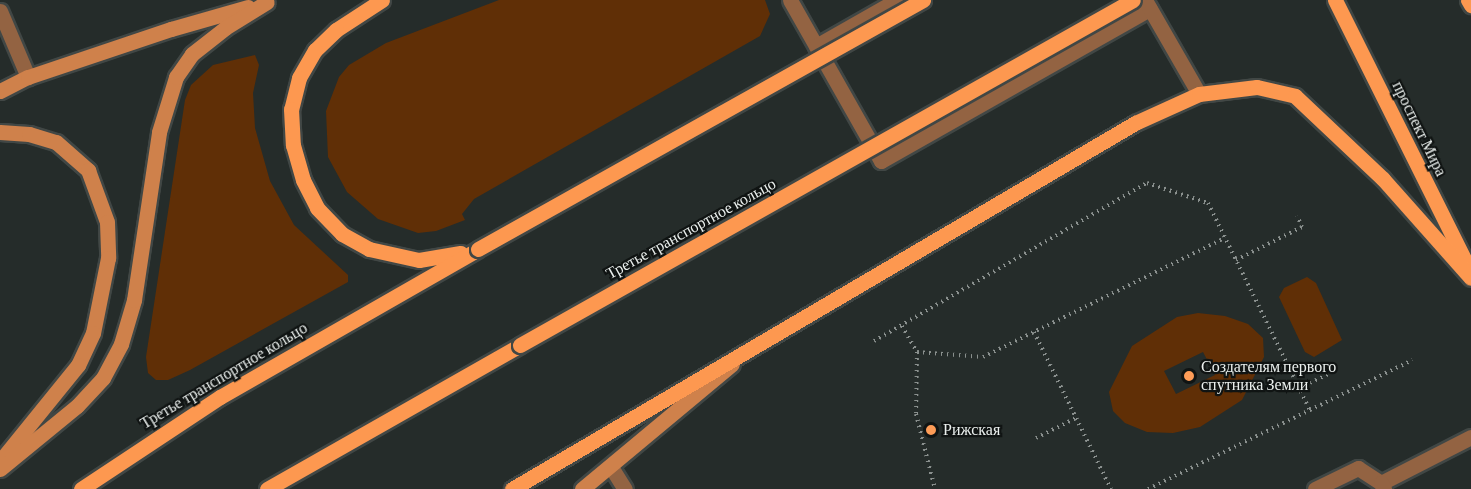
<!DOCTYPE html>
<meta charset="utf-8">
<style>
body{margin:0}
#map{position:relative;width:1471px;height:489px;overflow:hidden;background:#252c2a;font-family:"Crimson Pro",serif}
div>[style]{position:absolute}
.green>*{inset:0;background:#602f06}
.path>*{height:4px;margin-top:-2px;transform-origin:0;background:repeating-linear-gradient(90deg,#8a908e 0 1.5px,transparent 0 6px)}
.roads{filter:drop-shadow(2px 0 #414745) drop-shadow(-2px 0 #414745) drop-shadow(0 2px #414745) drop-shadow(0 -2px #414745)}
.lane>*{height:15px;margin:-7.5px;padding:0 7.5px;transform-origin:7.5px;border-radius:7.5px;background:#936342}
.street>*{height:15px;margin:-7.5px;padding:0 7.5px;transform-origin:7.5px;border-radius:7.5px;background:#936342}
.secondary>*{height:15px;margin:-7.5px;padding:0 7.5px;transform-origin:7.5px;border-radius:7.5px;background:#cf814b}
.primary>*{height:15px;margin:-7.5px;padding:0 7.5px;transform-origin:7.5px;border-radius:7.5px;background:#fd9850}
.bridges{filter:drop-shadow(2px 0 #414745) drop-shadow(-2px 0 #414745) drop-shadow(0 2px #414745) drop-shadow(0 -2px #414745)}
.primary-bridge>*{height:15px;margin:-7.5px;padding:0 7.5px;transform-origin:7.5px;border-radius:7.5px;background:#fd9850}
.dots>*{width:16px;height:16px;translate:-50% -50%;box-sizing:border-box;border:3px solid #101413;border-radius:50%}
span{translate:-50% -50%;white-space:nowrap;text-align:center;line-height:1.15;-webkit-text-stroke:4.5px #101413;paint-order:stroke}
.street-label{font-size:16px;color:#ebf0ee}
.poi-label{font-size:16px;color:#ebf0ee}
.left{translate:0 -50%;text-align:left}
</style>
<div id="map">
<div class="green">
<i style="clip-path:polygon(499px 0,765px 0,770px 14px,760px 36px,474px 199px,462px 214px,465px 220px,436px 231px,418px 233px,378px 219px,347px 192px,328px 157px,326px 111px,339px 77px,349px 65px,386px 43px)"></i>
<i style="clip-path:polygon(255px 55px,259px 65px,253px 93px,255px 128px,270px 181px,294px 225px,348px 275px,348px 282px,190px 370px,168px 380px,156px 380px,148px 373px,146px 357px,185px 100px,191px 85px,213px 65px)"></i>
<i style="clip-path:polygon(1307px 277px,1316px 283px,1342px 340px,1314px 357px,1305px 352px,1279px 297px,1284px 288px)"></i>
<i style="clip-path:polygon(evenodd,1198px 313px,1225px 316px,1248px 324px,1263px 338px,1264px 357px,1242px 400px,1200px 427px,1173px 433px,1147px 432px,1125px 423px,1113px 411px,1109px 392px,1132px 346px,1177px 317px,1198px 313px,1203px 352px,1215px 375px,1176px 394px,1164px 371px,1203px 352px)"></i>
</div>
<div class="path">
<i style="left:1236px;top:260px;width:74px;rotate:-26.6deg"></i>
<i style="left:1302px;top:227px;width:12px;rotate:-114deg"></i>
<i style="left:902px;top:326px;width:30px;rotate:60deg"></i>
<i style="left:917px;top:352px;width:66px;rotate:4.3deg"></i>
<i style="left:983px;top:357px;width:270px;rotate:-26.2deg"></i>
<i style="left:1034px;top:332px;width:175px;rotate:63.9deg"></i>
<i style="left:874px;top:341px;width:315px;rotate:-30.1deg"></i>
<i style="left:1147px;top:183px;width:64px;rotate:18.2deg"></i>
<i style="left:1208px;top:203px;width:231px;rotate:63.8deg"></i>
<i style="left:917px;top:352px;width:62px;rotate:90.9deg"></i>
<i style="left:916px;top:414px;width:77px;rotate:75.8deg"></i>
<i style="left:1299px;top:388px;width:33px;rotate:-25deg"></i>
<i style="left:1036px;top:438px;width:45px;rotate:-26.6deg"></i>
<i style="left:1148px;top:489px;width:294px;rotate:-26deg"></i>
</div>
<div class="roads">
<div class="lane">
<i style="left:790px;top:0;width:185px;rotate:60.5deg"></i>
<i style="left:881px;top:161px;width:309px;rotate:-29.5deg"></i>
<i style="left:1145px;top:0;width:108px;rotate:60.1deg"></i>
<i style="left:816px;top:46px;width:93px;rotate:-29.6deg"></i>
<i style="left:611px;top:467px;width:26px;rotate:58deg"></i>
<i style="left:1381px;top:483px;width:101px;rotate:-27.1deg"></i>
<i style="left:1315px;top:489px;width:48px;rotate:-26deg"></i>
<i style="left:1358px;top:468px;width:27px;rotate:33deg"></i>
<i style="left:1381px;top:483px;width:7px;rotate:63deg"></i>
</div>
<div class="street">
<i style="left:0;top:11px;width:72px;rotate:67deg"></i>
</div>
<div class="secondary">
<i style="left:0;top:91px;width:31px;rotate:-27deg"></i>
<i style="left:28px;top:77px;width:151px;rotate:-18.6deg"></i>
<i style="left:171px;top:29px;width:80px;rotate:-15.9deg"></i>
<i style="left:0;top:132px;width:29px;rotate:4deg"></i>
<i style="left:29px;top:134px;width:28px;rotate:17deg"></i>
<i style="left:56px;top:142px;width:43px;rotate:41.2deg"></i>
<i style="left:88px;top:170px;width:55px;rotate:69.9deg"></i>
<i style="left:107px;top:222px;width:36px;rotate:88deg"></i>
<i style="left:108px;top:258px;width:76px;rotate:101.3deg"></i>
<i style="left:93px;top:333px;width:35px;rotate:115deg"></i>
<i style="left:78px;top:365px;width:122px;rotate:129deg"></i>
<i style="left:0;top:469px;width:99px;rotate:-39.3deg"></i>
<i style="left:77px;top:406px;width:38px;rotate:-47deg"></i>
<i style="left:103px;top:378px;width:38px;rotate:-62deg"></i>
<i style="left:121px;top:344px;width:46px;rotate:-73.5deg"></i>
<i style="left:134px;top:300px;width:170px;rotate:-81.5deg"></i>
<i style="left:159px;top:132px;width:58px;rotate:-72.8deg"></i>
<i style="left:176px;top:77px;width:28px;rotate:-55deg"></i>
<i style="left:192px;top:54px;width:42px;rotate:-38.2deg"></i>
<i style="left:225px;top:28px;width:49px;rotate:-31.8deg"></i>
<i style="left:582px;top:489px;width:195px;rotate:-39.8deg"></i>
</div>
<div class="primary">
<i style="left:382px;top:0;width:55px;rotate:146.9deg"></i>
<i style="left:336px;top:30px;width:29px;rotate:136deg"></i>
<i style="left:315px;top:50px;width:32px;rotate:120deg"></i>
<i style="left:299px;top:78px;width:32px;rotate:104deg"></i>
<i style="left:291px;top:109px;width:36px;rotate:87deg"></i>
<i style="left:293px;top:145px;width:36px;rotate:74deg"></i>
<i style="left:303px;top:180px;width:31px;rotate:63deg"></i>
<i style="left:317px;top:208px;width:36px;rotate:46deg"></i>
<i style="left:342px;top:234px;width:31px;rotate:29deg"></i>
<i style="left:369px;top:249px;width:51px;rotate:12.4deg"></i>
<i style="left:419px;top:260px;width:42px;rotate:-9.7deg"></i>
<i style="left:1335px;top:0;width:294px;rotate:63.5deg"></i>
<i style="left:1468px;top:0;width:6px;rotate:59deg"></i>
<i style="left:81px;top:489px;width:167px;rotate:-33.5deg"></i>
<i style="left:220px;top:397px;width:297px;rotate:-29.8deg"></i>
<i style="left:267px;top:489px;width:291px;rotate:-29.6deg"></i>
<i style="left:512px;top:489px;width:723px;rotate:-30.43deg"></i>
<i style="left:1135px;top:123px;width:70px;rotate:-24.4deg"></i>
<i style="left:1199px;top:94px;width:58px;rotate:-6.9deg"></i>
<i style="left:1257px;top:87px;width:39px;rotate:13deg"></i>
<i style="left:1295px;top:96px;width:121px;rotate:43.3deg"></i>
<i style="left:1383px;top:179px;width:132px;rotate:48.4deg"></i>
</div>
</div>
<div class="bridges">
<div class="primary-bridge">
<i style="left:478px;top:249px;width:510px;rotate:-29.23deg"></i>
<i style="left:520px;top:345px;width:703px;rotate:-29.37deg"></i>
</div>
</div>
<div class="dots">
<i style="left:1189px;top:376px;background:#fd9c57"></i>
<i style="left:931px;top:430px;background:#fd9c57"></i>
</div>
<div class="street-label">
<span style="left:1419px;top:129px;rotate:64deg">проспект Мира</span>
<span style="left:691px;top:229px;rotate:-29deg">Третье транспортное кольцо</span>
<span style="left:224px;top:376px;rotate:-31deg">Третье транспортное кольцо</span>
</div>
<div class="poi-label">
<span class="left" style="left:1201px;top:376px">Создателям первого<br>спутника Земли</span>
<span class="left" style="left:943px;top:430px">Рижская</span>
</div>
</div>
